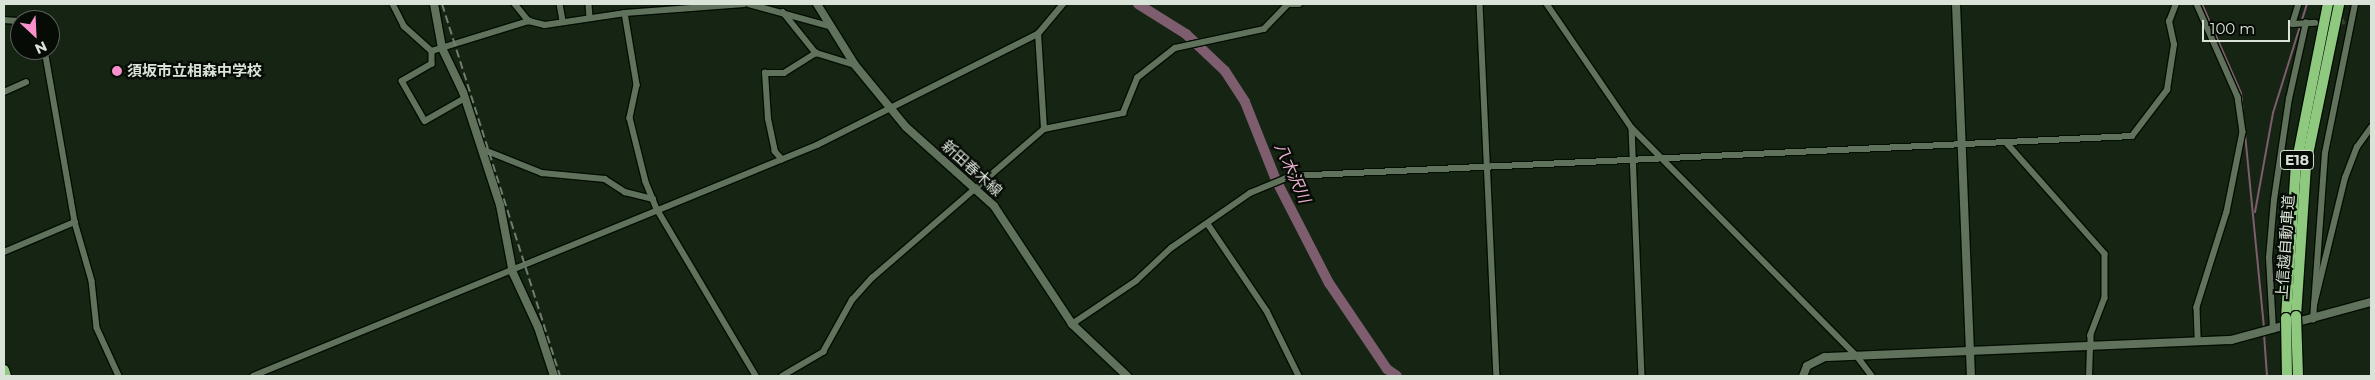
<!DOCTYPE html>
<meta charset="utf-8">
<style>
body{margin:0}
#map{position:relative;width:2375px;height:380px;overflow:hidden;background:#162413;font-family:Montserrat,"Noto Sans JP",sans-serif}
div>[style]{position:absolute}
.stream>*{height:2px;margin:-1px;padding:0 1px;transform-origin:1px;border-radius:1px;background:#7d5d6e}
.river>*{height:10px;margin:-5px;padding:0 5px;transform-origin:5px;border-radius:5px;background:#7d5d6e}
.street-tunnel>*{height:5.5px;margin-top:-2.75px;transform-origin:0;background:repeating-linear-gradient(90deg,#334130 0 5.5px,transparent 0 8.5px)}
.roads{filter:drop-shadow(1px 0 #030d01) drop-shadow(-1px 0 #030d01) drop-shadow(0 1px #030d01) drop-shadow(0 -1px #030d01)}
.street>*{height:5.5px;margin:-2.75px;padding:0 2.75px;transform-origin:2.75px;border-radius:2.75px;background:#60715c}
.secondary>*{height:8px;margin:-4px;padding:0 4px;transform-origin:4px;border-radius:4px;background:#60715c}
.highway>*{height:10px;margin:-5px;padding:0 5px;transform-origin:5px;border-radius:5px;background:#8fc980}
.rail>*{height:2px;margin-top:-1px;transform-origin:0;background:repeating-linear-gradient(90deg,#717d6e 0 8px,transparent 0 12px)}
.bridges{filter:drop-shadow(1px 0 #030d01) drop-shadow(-1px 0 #030d01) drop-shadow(0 1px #030d01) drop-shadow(0 -1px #030d01)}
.highway-bridge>*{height:10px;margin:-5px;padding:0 5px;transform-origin:5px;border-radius:5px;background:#8fc980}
.dots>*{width:14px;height:14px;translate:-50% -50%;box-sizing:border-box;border:2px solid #060b05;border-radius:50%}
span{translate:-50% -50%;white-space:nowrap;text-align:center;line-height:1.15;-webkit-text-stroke:4.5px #060b05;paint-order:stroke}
.shield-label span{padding:1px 4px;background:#060b05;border:1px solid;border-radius:4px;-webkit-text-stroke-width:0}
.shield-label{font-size:14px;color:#d9e3d7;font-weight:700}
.poi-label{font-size:15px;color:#d9e3d7;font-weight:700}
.left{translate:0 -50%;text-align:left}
.street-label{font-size:15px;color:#d9e3d7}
.water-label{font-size:16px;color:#e8aecd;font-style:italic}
.frame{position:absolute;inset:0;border:5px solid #d9e3d7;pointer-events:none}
.north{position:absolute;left:10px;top:10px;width:50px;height:50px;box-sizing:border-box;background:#060b05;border:1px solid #5a6159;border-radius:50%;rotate:155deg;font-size:14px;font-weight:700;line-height:20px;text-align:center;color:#d9e3d7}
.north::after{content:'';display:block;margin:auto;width:18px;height:22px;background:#f890cc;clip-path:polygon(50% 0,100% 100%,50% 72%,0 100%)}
.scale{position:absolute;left:2202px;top:20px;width:88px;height:22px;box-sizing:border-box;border:2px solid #d9e3d7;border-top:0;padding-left:6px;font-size:15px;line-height:18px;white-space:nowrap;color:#d9e3d7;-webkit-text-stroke:4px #060b05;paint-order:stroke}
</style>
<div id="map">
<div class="stream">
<i style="left:2202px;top:4px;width:97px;rotate:66.3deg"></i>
<i style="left:2241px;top:93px;width:237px;rotate:84.4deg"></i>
<i style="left:2255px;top:212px;width:101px;rotate:-79.7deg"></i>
<i style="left:2273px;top:113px;width:114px;rotate:-72.7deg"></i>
<i style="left:2264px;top:334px;width:42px;rotate:85.9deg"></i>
</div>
<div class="river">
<i style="left:1138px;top:4px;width:57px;rotate:32deg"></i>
<i style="left:1186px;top:34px;width:54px;rotate:43.5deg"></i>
<i style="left:1225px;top:71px;width:37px;rotate:57deg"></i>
<i style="left:1245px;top:102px;width:84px;rotate:68.3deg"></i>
<i style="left:1276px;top:180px;width:116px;rotate:62.8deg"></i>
<i style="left:1329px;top:283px;width:104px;rotate:56deg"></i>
<i style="left:1387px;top:369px;width:12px;rotate:35deg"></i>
</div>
<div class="street-tunnel">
<i style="left:2322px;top:22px;width:24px;rotate:-2deg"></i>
</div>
<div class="roads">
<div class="street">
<i style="left:393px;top:4px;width:25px;rotate:63deg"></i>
<i style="left:404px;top:26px;width:38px;rotate:42deg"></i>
<i style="left:432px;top:51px;width:13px;rotate:90deg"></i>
<i style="left:432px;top:64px;width:34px;rotate:150deg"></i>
<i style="left:402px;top:81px;width:46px;rotate:60.1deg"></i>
<i style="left:425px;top:121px;width:46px;rotate:-29.9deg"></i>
<i style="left:515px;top:4px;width:22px;rotate:51deg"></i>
<i style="left:560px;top:4px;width:17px;rotate:80deg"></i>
<i style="left:589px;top:4px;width:13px;rotate:86deg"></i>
<i style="left:749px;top:4px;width:83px;rotate:15.4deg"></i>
<i style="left:1480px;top:4px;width:372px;rotate:87.4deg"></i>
<i style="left:1547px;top:4px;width:150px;rotate:55.6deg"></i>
<i style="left:1632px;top:128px;width:320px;rotate:45.4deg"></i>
<i style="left:1857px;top:356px;width:25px;rotate:53deg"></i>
<i style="left:2197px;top:4px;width:102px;rotate:66.2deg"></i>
<i style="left:2238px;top:97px;width:35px;rotate:82deg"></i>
<i style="left:2243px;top:132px;width:82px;rotate:101.3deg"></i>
<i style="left:2227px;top:212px;width:100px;rotate:107.5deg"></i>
<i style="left:2197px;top:307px;width:35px;rotate:88deg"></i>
<i style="left:2299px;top:4px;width:21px;rotate:107deg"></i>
<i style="left:2293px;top:24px;width:22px;rotate:-3deg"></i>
<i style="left:783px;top:12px;width:53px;rotate:51.2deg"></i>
<i style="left:816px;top:53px;width:41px;rotate:17.1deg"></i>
<i style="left:625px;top:13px;width:73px;rotate:80.5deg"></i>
<i style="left:637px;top:85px;width:34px;rotate:102deg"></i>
<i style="left:630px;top:118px;width:66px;rotate:76deg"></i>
<i style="left:646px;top:182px;width:29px;rotate:68deg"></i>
<i style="left:657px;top:209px;width:194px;rotate:59.3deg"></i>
<i style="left:4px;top:20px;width:16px;rotate:4deg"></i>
<i style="left:45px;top:50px;width:175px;rotate:80.1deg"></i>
<i style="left:75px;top:222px;width:61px;rotate:73.9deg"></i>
<i style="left:92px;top:281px;width:47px;rotate:83.9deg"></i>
<i style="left:97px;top:328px;width:53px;rotate:65.4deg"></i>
<i style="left:432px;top:51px;width:102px;rotate:-17.2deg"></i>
<i style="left:529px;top:21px;width:16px;rotate:14deg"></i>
<i style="left:545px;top:25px;width:81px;rotate:-8.5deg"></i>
<i style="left:625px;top:13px;width:119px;rotate:-4.3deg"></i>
<i style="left:4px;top:92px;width:24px;rotate:-24deg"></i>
<i style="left:1632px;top:128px;width:248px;rotate:87.7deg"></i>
<i style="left:1044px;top:129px;width:81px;rotate:-11.4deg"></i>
<i style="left:1123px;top:113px;width:38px;rotate:-68deg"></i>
<i style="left:1137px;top:78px;width:48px;rotate:-38.3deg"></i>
<i style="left:1175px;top:48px;width:91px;rotate:-12.1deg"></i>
<i style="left:1264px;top:29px;width:35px;rotate:-46deg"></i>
<i style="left:1288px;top:4px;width:11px"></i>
<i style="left:2006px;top:142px;width:149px;rotate:48.5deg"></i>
<i style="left:2105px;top:254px;width:44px;rotate:90deg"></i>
<i style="left:2105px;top:298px;width:40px;rotate:111deg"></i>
<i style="left:2091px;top:335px;width:13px;rotate:90deg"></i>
<i style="left:482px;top:149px;width:65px;rotate:21.8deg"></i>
<i style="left:542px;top:173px;width:63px;rotate:5.4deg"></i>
<i style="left:605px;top:179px;width:24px;rotate:33deg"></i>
<i style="left:625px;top:192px;width:29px;rotate:14deg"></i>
<i style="left:782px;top:160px;width:11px;rotate:-131deg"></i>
<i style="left:775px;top:152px;width:34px;rotate:-102deg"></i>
<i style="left:768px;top:119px;width:46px;rotate:-93.7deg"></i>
<i style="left:765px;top:73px;width:19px"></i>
<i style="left:784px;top:73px;width:38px;rotate:-32deg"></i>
<i style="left:1208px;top:224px;width:105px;rotate:55.9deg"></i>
<i style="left:1267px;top:311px;width:72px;rotate:63.8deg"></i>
<i style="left:4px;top:252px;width:77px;rotate:-22.9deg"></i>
<i style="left:2314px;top:305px;width:131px;rotate:-76.3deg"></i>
<i style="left:2345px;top:178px;width:33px;rotate:-69deg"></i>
<i style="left:2357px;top:147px;width:24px;rotate:-54deg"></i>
<i style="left:2313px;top:320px;width:167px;rotate:-85.9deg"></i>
<i style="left:2325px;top:153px;width:152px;rotate:-78.6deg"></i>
<i style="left:1072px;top:324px;width:77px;rotate:-33.9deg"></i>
<i style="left:1136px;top:281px;width:48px;rotate:-43.3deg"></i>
<i style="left:1171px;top:248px;width:96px;rotate:-34.8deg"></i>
<i style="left:1250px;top:193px;width:44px;rotate:-22.5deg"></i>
<i style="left:1291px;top:176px;width:842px;rotate:-2.72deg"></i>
<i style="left:2132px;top:136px;width:58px;rotate:-52.7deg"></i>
<i style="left:2167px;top:90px;width:46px;rotate:-81.2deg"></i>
<i style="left:2174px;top:45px;width:24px;rotate:-102deg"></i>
<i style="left:2169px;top:22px;width:19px;rotate:-69deg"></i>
<i style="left:2273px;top:330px;width:72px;rotate:-93.2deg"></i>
<i style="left:2269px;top:258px;width:58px;rotate:-85.1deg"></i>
<i style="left:2274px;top:200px;width:102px;rotate:-81.6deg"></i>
<i style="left:2289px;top:99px;width:78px;rotate:-77.4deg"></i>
<i style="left:253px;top:376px;width:609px;rotate:-22.27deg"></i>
<i style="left:817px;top:145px;width:247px;rotate:-26.7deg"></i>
<i style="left:1038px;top:34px;width:39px;rotate:-50deg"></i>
<i style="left:782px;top:376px;width:48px;rotate:-30.3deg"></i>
<i style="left:823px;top:352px;width:60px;rotate:-60.9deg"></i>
<i style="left:852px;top:300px;width:30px;rotate:-48deg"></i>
<i style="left:872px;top:278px;width:228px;rotate:-40.9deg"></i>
<i style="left:1044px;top:129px;width:95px;rotate:-93.6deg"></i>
<i style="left:2089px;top:376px;width:28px;rotate:-88deg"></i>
</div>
<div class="secondary">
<i style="left:434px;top:4px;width:45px;rotate:79.7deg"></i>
<i style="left:442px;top:48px;width:49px;rotate:64.5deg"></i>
<i style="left:463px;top:92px;width:119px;rotate:71.9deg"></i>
<i style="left:500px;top:205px;width:69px;rotate:79.2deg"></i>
<i style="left:513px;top:273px;width:60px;rotate:65.2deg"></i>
<i style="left:538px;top:327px;width:52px;rotate:71.9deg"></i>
<i style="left:817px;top:4px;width:72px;rotate:58.1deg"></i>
<i style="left:855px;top:65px;width:80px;rotate:50.6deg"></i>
<i style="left:906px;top:127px;width:118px;rotate:41.9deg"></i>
<i style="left:994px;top:206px;width:141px;rotate:56.5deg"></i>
<i style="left:1072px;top:324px;width:76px;rotate:43.4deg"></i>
<i style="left:1956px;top:4px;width:372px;rotate:87.7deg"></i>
<i style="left:1803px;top:376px;width:11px;rotate:-68deg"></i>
<i style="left:1807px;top:366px;width:20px;rotate:-27deg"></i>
<i style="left:1825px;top:357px;width:406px;rotate:-2.4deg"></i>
<i style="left:2231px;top:340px;width:145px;rotate:-15.2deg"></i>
</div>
<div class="highway">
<i style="left:2296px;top:316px;width:152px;rotate:-86.2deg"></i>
<i style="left:2306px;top:164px;width:163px;rotate:-78.3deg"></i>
<i style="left:2286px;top:318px;width:153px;rotate:-86.3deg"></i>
<i style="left:2296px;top:165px;width:164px;rotate:-78.8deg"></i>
<i style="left:4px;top:370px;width:6px;rotate:72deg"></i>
</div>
</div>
<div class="rail">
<i style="left:442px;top:4px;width:390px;rotate:72.4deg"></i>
</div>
<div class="bridges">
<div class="highway-bridge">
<i style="left:2296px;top:316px;width:60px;rotate:88.1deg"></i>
<i style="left:2286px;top:318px;width:58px;rotate:89deg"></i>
</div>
</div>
<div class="dots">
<i style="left:117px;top:71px;background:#f890cc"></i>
</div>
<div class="shield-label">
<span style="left:2297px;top:160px">E18</span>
</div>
<div class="poi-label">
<span class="left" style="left:127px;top:71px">須坂市立相森中学校</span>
</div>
<div class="street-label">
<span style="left:972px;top:168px;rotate:42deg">新田春木線</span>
<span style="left:2285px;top:247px;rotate:-86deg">上信越自動車道</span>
</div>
<div class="water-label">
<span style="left:1292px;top:173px;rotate:66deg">八木沢川</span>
</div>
<div class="frame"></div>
<div class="north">N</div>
<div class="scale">100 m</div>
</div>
